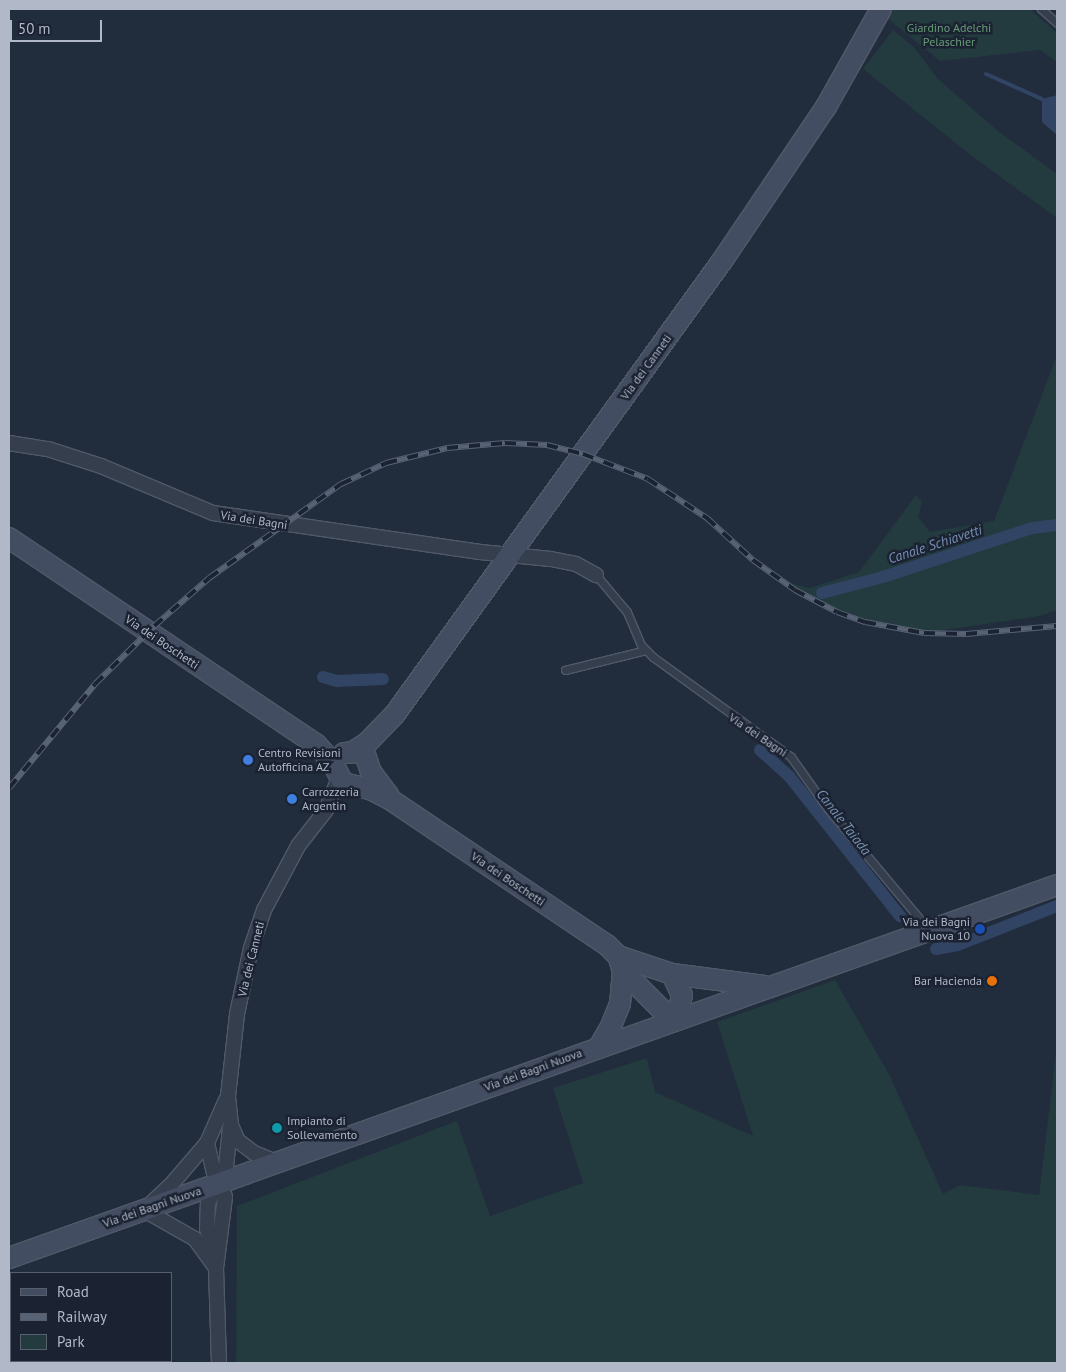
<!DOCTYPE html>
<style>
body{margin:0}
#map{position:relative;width:1066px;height:1372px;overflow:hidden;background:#212c3d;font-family:"PT Sans",sans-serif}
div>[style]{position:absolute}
.green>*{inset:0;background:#233a3e}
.water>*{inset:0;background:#324464}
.stream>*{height:4px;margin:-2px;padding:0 2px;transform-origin:2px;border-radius:2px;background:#324464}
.canal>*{height:12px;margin:-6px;padding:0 6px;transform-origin:6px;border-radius:6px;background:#324464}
.roads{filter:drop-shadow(1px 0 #515968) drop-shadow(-1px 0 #515968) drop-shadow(0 1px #515968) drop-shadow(0 -1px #515968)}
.lane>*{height:7px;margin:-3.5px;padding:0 3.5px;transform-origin:3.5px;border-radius:3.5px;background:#353e4d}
.street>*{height:14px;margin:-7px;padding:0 7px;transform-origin:7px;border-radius:7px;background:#353e4d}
.secondary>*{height:20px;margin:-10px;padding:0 10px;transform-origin:10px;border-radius:10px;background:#434d61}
.rail>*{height:5.5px;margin-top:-2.75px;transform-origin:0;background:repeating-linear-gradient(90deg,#1b2332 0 11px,#576275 0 22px);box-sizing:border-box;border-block:1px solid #576275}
.dots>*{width:14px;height:14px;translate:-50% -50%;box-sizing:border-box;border:2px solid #1b2332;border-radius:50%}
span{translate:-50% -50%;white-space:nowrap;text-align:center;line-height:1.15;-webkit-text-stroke:5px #1b2332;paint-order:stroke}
.park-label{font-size:12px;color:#669b75}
.street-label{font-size:12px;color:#b1b9c9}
.poi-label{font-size:12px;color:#b1b9c9}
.left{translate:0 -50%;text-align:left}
.right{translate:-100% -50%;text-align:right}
.water-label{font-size:14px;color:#768eb2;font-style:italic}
.frame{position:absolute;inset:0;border:10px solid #b1b9c9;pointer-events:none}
.legend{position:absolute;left:10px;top:1272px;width:162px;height:90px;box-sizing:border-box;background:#1b2332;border:1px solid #575f6e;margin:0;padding:6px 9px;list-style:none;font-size:15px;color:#b1b9c9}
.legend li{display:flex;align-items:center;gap:10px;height:25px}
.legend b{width:25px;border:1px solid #575f6e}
.scale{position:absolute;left:10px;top:20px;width:92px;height:22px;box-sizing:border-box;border:2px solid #b1b9c9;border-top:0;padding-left:6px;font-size:15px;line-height:18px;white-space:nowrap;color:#b1b9c9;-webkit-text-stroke:4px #1b2332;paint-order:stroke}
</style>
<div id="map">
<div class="green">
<i style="clip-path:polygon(876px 9px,1030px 9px,1057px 33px,1057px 62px,1040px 50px,940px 61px)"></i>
<i style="clip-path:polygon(893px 30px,914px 47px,938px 79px,998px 131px,1057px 174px,1057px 218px,973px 157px,863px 69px)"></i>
<i style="clip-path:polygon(1057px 355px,1057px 610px,1040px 616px,924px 633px,851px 618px,808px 598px,782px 581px,810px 588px,859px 572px,916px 495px,922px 502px,918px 517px,930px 532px,994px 521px)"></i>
<i style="clip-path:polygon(835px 980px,889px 1074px,943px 1194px,960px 1185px,1039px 1195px,1057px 1044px,1057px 1363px,236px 1363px,237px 1206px,457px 1121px,490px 1216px,583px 1183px,553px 1088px,647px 1058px,655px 1092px,753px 1136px,717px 1022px)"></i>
</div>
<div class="water">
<i style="clip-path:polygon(1057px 95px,1057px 135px,1042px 122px,1042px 99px)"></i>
</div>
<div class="stream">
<i style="left:986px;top:74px;width:61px;rotate:24.1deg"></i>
</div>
<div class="canal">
<i style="left:822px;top:593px;width:63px;rotate:-14.7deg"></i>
<i style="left:883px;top:577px;width:157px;rotate:-18.2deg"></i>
<i style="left:1032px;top:528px;width:25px;rotate:-7deg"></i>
<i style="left:323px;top:677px;width:15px;rotate:16deg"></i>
<i style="left:337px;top:681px;width:46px;rotate:-2.5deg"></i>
<i style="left:760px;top:750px;width:39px;rotate:42deg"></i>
<i style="left:789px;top:776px;width:179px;rotate:51.6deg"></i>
<i style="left:936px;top:949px;width:22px;rotate:-10deg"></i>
<i style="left:958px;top:945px;width:106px;rotate:-21.5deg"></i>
</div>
<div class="roads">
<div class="lane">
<i style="left:1041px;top:9px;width:21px;rotate:41deg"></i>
<i style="left:596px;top:575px;width:48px;rotate:50deg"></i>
<i style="left:627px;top:612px;width:36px;rotate:67deg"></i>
<i style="left:641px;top:645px;width:17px;rotate:45deg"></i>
<i style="left:653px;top:657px;width:170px;rotate:35.9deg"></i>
<i style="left:791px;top:757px;width:64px;rotate:54.6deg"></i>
<i style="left:828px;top:809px;width:155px;rotate:50.2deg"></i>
<i style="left:565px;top:670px;width:83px;rotate:-13.9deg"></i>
</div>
<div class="street">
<i style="left:9px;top:443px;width:39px;rotate:9deg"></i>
<i style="left:48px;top:449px;width:56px;rotate:17.8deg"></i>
<i style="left:101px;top:466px;width:121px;rotate:22.8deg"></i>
<i style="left:213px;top:513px;width:270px;rotate:8.3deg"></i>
<i style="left:480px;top:552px;width:71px;rotate:5.6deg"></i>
<i style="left:551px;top:559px;width:25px;rotate:11deg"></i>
<i style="left:576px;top:564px;width:23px;rotate:29deg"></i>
<i style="left:207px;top:1143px;width:31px;rotate:77deg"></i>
<i style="left:214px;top:1173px;width:26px;rotate:65deg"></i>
<i style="left:225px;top:1197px;width:72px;rotate:97.2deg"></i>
<i style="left:216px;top:1268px;width:95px;rotate:88.2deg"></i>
<i style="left:279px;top:1163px;width:27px;rotate:-158deg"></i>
<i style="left:254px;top:1153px;width:20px;rotate:-143deg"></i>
<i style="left:238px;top:1141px;width:17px;rotate:-114deg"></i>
<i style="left:231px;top:1125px;width:29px;rotate:-96deg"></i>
<i style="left:228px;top:1096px;width:82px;rotate:-83.7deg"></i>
<i style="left:237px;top:1014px;width:67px;rotate:-78deg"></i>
<i style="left:251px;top:948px;width:40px;rotate:-71.1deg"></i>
<i style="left:264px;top:910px;width:72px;rotate:-62deg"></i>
<i style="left:298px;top:846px;width:46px;rotate:-52.1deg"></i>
<i style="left:326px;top:810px;width:35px;rotate:-68deg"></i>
<i style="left:215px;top:1260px;width:32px;rotate:-104deg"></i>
<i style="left:207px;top:1229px;width:26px;rotate:-88deg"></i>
<i style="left:208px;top:1203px;width:40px;rotate:-63.4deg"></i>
<i style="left:226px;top:1167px;width:40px;rotate:-84.3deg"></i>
<i style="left:216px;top:1268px;width:36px;rotate:-126deg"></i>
<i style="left:195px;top:1239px;width:59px;rotate:-150.4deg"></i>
<i style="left:144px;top:1210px;width:35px;rotate:-43deg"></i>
<i style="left:170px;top:1186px;width:57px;rotate:-49.3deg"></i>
<i style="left:207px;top:1143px;width:47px;rotate:-66.2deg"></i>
</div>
<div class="secondary">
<i style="left:9px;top:538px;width:370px;rotate:33.9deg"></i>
<i style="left:316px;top:744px;width:24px;rotate:48deg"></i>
<i style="left:332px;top:762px;width:24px;rotate:62deg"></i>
<i style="left:343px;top:783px;width:28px;rotate:13deg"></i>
<i style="left:370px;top:789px;width:20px;rotate:27deg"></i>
<i style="left:388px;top:798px;width:264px;rotate:33.9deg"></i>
<i style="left:607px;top:945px;width:16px;rotate:45deg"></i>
<i style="left:618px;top:956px;width:57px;rotate:18.4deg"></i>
<i style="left:672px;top:974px;width:93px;rotate:7.4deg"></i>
<i style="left:353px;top:752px;width:17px;rotate:-33deg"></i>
<i style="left:367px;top:743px;width:40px;rotate:-46deg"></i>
<i style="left:395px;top:714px;width:559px;rotate:-54.18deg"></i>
<i style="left:722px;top:261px;width:186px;rotate:-56deg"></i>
<i style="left:826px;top:107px;width:112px;rotate:-60.7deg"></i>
<i style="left:344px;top:753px;width:14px;rotate:-4deg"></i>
<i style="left:358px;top:752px;width:9px;rotate:32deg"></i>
<i style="left:366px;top:757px;width:16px;rotate:72deg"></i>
<i style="left:371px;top:772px;width:30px;rotate:53deg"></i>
<i style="left:618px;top:956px;width:16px;rotate:72deg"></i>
<i style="left:623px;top:971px;width:59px;rotate:45deg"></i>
<i style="left:665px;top:1013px;width:13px;rotate:27deg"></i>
<i style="left:672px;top:974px;width:23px;rotate:65deg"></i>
<i style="left:682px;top:995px;width:25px;rotate:102deg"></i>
<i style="left:599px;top:1047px;width:24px;rotate:-60deg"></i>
<i style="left:611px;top:1026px;width:24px;rotate:-68deg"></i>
<i style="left:620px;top:1004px;width:33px;rotate:-85deg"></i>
<i style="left:9px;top:1258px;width:1112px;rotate:-19.59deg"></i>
</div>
</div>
<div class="rail">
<i style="left:9px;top:788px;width:135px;rotate:-50.4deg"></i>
<i style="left:95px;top:684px;width:83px;rotate:-44.5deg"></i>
<i style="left:154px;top:626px;width:73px;rotate:-41.1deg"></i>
<i style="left:209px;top:578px;width:162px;rotate:-35.5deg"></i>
<i style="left:341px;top:484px;width:50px;rotate:-25deg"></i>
<i style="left:386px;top:463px;width:63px;rotate:-13.8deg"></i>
<i style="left:447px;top:448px;width:58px;rotate:-4.9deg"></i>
<i style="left:505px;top:443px;width:42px;rotate:2.7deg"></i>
<i style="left:547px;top:445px;width:37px;rotate:14deg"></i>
<i style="left:583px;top:454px;width:70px;rotate:21deg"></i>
<i style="left:648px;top:479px;width:71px;rotate:33.5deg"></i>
<i style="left:707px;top:518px;width:62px;rotate:42.4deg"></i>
<i style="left:753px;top:560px;width:52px;rotate:35.5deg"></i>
<i style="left:795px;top:590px;width:47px;rotate:27.6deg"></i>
<i style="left:837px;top:612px;width:30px;rotate:20deg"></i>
<i style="left:865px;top:622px;width:60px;rotate:10.6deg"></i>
<i style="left:924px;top:633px;width:42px;rotate:1.4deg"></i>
<i style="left:966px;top:634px;width:91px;rotate:-5deg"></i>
</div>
<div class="dots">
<i style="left:248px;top:760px;background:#3f7fe0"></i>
<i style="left:292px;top:799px;background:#3f7fe0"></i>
<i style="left:980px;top:929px;background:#1a4fb4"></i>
<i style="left:992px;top:981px;background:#e8710a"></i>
<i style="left:277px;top:1128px;background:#0f9aa8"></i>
</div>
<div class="park-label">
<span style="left:949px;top:35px">Giardino Adelchi<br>Pelaschier</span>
</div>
<div class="street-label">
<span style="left:646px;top:367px;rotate:-54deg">Via dei Canneti</span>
<span style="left:254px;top:520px;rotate:9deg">Via dei Bagni</span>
<span style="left:162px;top:642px;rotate:34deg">Via dei Boschetti</span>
<span style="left:758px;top:735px;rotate:34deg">Via dei Bagni</span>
<span style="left:508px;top:879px;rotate:34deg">Via dei Boschetti</span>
<span style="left:251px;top:959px;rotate:-76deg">Via dei Canneti</span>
<span style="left:533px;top:1070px;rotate:-20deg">Via dei Bagni Nuova</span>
<span style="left:152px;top:1207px;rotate:-19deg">Via dei Bagni Nuova</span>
</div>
<div class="poi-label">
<span class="left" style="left:258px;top:760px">Centro Revisioni<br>Autofficina AZ</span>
<span class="left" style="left:302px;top:799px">Carrozzeria<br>Argentin</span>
<span class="right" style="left:970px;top:929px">Via dei Bagni<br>Nuova 10</span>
<span class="right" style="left:982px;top:981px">Bar Hacienda</span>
<span class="left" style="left:287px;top:1128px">Impianto di<br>Sollevamento</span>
</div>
<div class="water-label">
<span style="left:935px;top:544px;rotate:-18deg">Canale Schiavetti</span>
<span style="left:844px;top:822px;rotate:52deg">Canale Taiada</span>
</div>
<div class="frame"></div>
<ul class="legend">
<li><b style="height:6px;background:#434d61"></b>Road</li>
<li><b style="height:6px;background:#576275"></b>Railway</li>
<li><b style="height:14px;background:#233a3e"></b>Park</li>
</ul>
<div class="scale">50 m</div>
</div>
